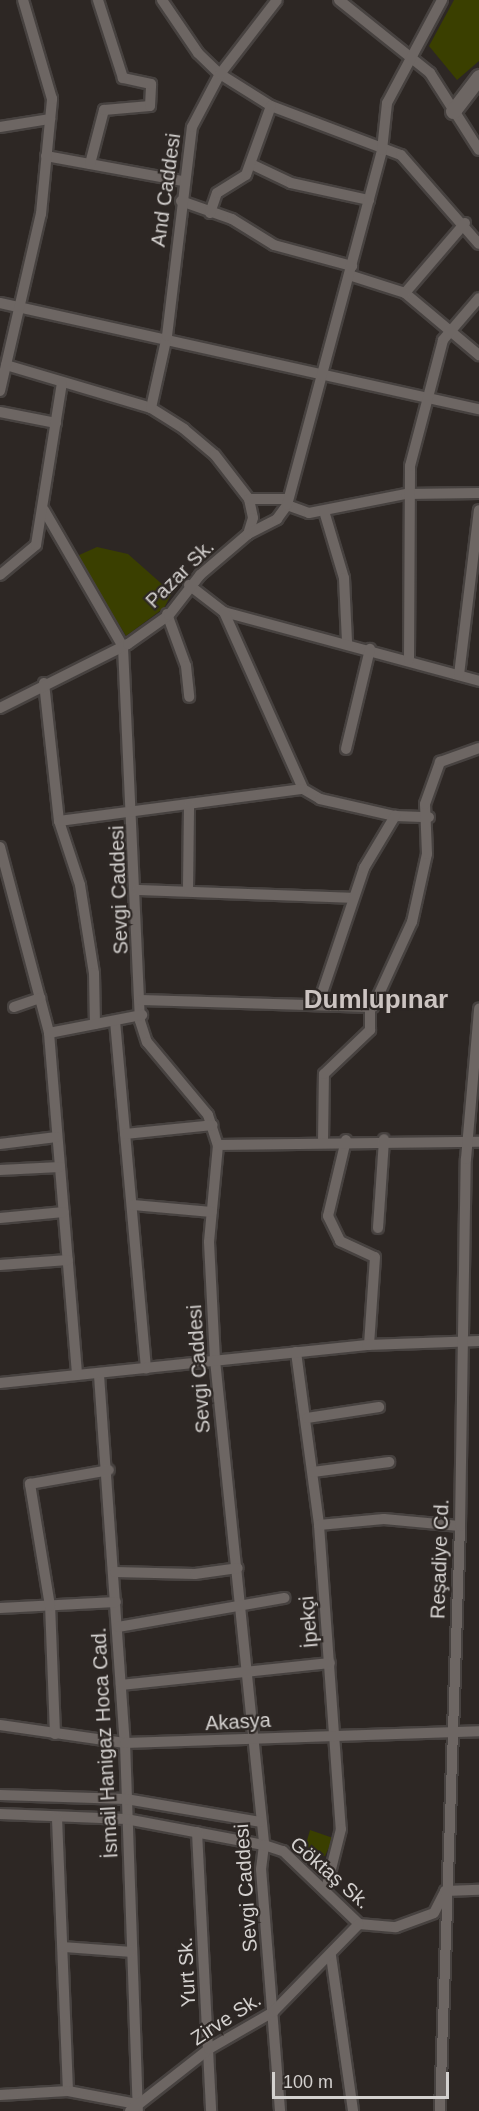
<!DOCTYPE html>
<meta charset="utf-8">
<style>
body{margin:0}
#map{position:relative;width:479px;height:2111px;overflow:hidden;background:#2d2724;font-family:Helvetica,sans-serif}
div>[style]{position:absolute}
.green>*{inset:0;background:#3a3f00}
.roads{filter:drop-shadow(2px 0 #474240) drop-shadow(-2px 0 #474240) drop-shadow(0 2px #474240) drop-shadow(0 -2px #474240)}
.street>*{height:10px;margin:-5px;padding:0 5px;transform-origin:5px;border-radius:5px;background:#6d6663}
.secondary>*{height:15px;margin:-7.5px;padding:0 7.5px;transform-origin:7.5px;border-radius:7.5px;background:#6d6663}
span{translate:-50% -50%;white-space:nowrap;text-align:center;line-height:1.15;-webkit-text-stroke:4.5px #2d2724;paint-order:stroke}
.street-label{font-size:20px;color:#d4d1cf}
.district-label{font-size:26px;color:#ccc4c1;font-weight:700}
.scale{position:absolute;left:272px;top:2072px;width:177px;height:27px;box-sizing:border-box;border:3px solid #d4d1cf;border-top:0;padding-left:8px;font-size:18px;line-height:21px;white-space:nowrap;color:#d4d1cf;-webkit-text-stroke:4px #2d2724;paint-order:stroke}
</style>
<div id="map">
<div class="green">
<i style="clip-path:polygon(454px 0,479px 0,479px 61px,457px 80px,429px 46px)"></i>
<i style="clip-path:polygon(97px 547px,128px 554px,172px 593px,164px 608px,126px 636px,77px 556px)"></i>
<i style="clip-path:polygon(310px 1830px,333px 1838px,325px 1856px,304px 1851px)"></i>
</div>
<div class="roads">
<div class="street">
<i style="left:162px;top:0;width:64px;rotate:55.8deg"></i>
<i style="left:198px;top:53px;width:30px;rotate:44deg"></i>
<i style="left:220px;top:74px;width:60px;rotate:32.1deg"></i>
<i style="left:271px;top:106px;width:139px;rotate:20.7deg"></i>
<i style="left:401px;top:155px;width:118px;rotate:48.8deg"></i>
<i style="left:339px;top:0;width:117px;rotate:38.7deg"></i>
<i style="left:430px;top:73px;width:91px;rotate:57.5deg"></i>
<i style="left:0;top:127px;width:51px;rotate:-9.1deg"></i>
<i style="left:46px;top:156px;width:138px;rotate:10.4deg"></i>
<i style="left:90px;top:164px;width:56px;rotate:-75.5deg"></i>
<i style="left:104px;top:110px;width:46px;rotate:-5deg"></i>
<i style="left:150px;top:106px;width:22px;rotate:-87deg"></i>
<i style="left:151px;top:84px;width:29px;rotate:-168deg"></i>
<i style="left:123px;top:78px;width:82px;rotate:-107.8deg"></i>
<i style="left:251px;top:164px;width:44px;rotate:25.4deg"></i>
<i style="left:291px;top:183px;width:80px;rotate:12.3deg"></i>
<i style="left:181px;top:201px;width:54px;rotate:19.4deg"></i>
<i style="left:232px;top:219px;width:49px;rotate:31.8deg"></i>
<i style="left:274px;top:245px;width:81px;rotate:15.1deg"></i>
<i style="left:210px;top:213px;width:21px;rotate:-71deg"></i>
<i style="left:217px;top:193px;width:34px;rotate:-32deg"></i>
<i style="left:246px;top:175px;width:73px;rotate:-70.1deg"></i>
<i style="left:465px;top:223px;width:92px;rotate:130.6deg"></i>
<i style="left:405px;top:293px;width:97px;rotate:40deg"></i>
<i style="left:349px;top:275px;width:59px;rotate:17.8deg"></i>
<i style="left:0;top:303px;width:491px;rotate:12.5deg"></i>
<i style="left:6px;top:365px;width:151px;rotate:16.5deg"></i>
<i style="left:151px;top:408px;width:39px;rotate:32deg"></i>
<i style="left:184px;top:429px;width:40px;rotate:40deg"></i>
<i style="left:215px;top:455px;width:56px;rotate:52.3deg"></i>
<i style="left:249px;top:499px;width:19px;rotate:78deg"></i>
<i style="left:253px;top:518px;width:17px;rotate:107deg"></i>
<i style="left:0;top:391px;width:182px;rotate:-77deg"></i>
<i style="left:41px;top:214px;width:116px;rotate:-84.5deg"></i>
<i style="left:52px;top:99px;width:103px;rotate:-106.3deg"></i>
<i style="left:151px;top:408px;width:74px;rotate:-77.5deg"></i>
<i style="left:167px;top:336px;width:210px;rotate:-83.2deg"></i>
<i style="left:192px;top:127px;width:60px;rotate:-62.2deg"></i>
<i style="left:220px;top:74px;width:93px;rotate:-52.4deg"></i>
<i style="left:0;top:412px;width:57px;rotate:11.1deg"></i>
<i style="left:249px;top:499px;width:39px"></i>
<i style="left:287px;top:505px;width:23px;rotate:20deg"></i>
<i style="left:309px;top:513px;width:99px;rotate:-11.1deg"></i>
<i style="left:406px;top:494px;width:73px;rotate:-0.8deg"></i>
<i style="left:44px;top:510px;width:158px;rotate:60deg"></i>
<i style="left:123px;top:647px;width:374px;rotate:87.4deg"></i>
<i style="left:140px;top:1021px;width:22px;rotate:72deg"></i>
<i style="left:147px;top:1042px;width:95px;rotate:50.1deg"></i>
<i style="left:208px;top:1115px;width:32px;rotate:72deg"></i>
<i style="left:218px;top:1145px;width:97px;rotate:95.3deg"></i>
<i style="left:209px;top:1242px;width:118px;rotate:87.1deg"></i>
<i style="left:215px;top:1360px;width:487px;rotate:84.2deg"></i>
<i style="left:264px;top:1845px;width:24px;rotate:97deg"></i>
<i style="left:261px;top:1869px;width:243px;rotate:85.5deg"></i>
<i style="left:324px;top:511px;width:70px;rotate:73.4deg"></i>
<i style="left:344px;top:578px;width:64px;rotate:87.3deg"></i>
<i style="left:0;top:575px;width:47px;rotate:-39.8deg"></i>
<i style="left:36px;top:545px;width:164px;rotate:-80.9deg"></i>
<i style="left:189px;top:585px;width:44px;rotate:37.6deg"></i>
<i style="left:224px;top:612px;width:264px;rotate:15.1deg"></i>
<i style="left:224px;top:612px;width:194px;rotate:65.9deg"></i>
<i style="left:303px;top:789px;width:20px;rotate:30deg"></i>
<i style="left:320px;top:799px;width:77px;rotate:12.8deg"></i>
<i style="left:395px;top:816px;width:34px;rotate:2deg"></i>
<i style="left:167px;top:614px;width:55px;rotate:69.9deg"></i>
<i style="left:186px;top:666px;width:31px;rotate:84deg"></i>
<i style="left:409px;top:660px;width:194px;rotate:-89.7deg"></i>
<i style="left:410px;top:466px;width:130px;rotate:-75.3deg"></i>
<i style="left:443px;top:340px;width:55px;rotate:-49.4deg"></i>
<i style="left:459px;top:675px;width:166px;rotate:-83.1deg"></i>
<i style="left:44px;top:683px;width:139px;rotate:83.8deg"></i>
<i style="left:59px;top:821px;width:67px;rotate:71.8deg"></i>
<i style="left:80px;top:885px;width:89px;rotate:81deg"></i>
<i style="left:94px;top:973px;width:51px;rotate:88.9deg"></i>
<i style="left:0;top:708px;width:143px;rotate:-26.6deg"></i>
<i style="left:128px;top:644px;width:50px;rotate:-35.3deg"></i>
<i style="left:169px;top:615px;width:51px;rotate:-52.2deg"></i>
<i style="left:200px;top:575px;width:63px;rotate:-40.5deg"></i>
<i style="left:248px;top:534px;width:33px;rotate:-27deg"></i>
<i style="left:277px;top:519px;width:17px;rotate:-54deg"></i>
<i style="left:287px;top:505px;width:367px;rotate:-75deg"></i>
<i style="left:382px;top:150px;width:47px;rotate:-83.9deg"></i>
<i style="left:387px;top:103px;width:117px;rotate:-61.9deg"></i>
<i style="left:346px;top:749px;width:103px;rotate:-76.5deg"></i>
<i style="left:59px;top:821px;width:246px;rotate:-7.5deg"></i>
<i style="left:0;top:847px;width:192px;rotate:75.2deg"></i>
<i style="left:49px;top:1033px;width:343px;rotate:85.3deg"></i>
<i style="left:137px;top:890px;width:215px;rotate:2.1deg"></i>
<i style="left:188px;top:890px;width:85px;rotate:-89.3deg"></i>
<i style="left:141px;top:1000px;width:232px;rotate:1.7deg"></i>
<i style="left:373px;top:1007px;width:94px;rotate:-65.4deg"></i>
<i style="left:412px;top:922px;width:70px;rotate:-77.6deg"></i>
<i style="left:427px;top:854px;width:50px;rotate:-92.3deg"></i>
<i style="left:425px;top:804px;width:45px;rotate:-70.3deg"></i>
<i style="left:440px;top:762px;width:41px;rotate:-19.7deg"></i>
<i style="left:318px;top:1005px;width:145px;rotate:-71.4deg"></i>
<i style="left:364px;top:868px;width:61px;rotate:-59.2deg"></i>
<i style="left:14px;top:1007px;width:28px;rotate:-19deg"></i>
<i style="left:115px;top:1021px;width:349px;rotate:84.9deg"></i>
<i style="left:49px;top:1033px;width:95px;rotate:-11deg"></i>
<i style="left:125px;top:1134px;width:88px;rotate:-5.8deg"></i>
<i style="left:346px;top:1140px;width:78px;rotate:103.3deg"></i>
<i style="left:328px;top:1216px;width:28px;rotate:64deg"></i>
<i style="left:340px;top:1241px;width:38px;rotate:25deg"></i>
<i style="left:375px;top:1257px;width:88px;rotate:93.9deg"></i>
<i style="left:323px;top:1142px;width:68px;rotate:-89.2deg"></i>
<i style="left:324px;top:1074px;width:64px;rotate:-43.7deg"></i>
<i style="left:370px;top:1030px;width:23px;rotate:-90deg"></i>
<i style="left:0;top:1144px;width:57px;rotate:-7deg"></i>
<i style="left:218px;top:1145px;width:261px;rotate:-0.7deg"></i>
<i style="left:0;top:1170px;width:60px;rotate:-2.9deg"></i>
<i style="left:133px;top:1205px;width:79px;rotate:5.1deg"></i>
<i style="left:0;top:1218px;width:64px;rotate:-5.4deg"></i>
<i style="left:378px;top:1228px;width:89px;rotate:-86.1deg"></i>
<i style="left:0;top:1265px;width:68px;rotate:-4.2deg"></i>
<i style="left:296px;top:1352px;width:175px;rotate:82.4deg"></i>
<i style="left:319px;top:1525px;width:305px;rotate:85.9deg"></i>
<i style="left:341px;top:1829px;width:62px;rotate:104deg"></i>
<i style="left:99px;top:1375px;width:369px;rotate:86deg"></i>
<i style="left:125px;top:1743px;width:368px;rotate:88deg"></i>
<i style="left:0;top:1383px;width:369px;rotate:-5.9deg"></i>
<i style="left:367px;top:1345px;width:112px;rotate:-2deg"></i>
<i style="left:307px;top:1418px;width:73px;rotate:-8.7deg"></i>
<i style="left:313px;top:1472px;width:77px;rotate:-7.5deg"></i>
<i style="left:319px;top:1525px;width:65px;rotate:-5.3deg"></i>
<i style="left:384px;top:1519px;width:76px;rotate:5.3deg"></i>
<i style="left:115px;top:1572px;width:80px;rotate:1.4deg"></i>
<i style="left:195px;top:1574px;width:43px;rotate:-7.9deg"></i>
<i style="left:0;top:1608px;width:116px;rotate:-3deg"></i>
<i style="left:118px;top:1627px;width:169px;rotate:-9.9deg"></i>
<i style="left:121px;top:1685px;width:210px;rotate:-6deg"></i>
<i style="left:0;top:1725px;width:126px;rotate:8.2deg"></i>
<i style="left:125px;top:1743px;width:354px;rotate:-1.9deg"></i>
<i style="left:55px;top:1734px;width:128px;rotate:-92.2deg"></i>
<i style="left:50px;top:1606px;width:124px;rotate:-99.3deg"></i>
<i style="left:30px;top:1484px;width:80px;rotate:-10deg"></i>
<i style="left:0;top:1795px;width:126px;rotate:1.8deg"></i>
<i style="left:126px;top:1799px;width:136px;rotate:9.7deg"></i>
<i style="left:0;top:1814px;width:126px;rotate:2.3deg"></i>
<i style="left:126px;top:1819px;width:140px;rotate:10.7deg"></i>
<i style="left:264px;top:1845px;width:20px;rotate:18deg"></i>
<i style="left:283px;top:1851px;width:105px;rotate:43.8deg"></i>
<i style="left:359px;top:1924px;width:37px;rotate:5deg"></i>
<i style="left:396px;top:1927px;width:40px;rotate:-20.2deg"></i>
<i style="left:434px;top:1913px;width:25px;rotate:-63deg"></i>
<i style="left:445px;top:1891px;width:34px;rotate:-2deg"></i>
<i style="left:57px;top:1818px;width:273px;rotate:87.7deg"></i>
<i style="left:197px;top:1832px;width:279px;rotate:87.1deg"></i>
<i style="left:63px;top:1947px;width:68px;rotate:4.2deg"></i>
<i style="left:331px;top:1956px;width:157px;rotate:81.9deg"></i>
<i style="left:0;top:2095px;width:68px;rotate:-3.4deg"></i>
<i style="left:68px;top:2091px;width:70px;rotate:10.7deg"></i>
<i style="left:130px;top:2111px;width:100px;rotate:-38.1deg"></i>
<i style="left:209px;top:2049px;width:74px;rotate:-30deg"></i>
<i style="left:273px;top:2012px;width:123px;rotate:-45.7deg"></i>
<i style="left:440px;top:2111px;width:585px;rotate:-88.04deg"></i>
<i style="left:460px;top:1526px;width:367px;rotate:-89.1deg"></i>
<i style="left:466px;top:1159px;width:151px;rotate:-85deg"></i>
</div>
<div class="secondary">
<i style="left:453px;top:111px;width:43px;rotate:-52.6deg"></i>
</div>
</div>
<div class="street-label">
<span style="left:166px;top:190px;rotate:-82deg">And Caddesi</span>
<span style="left:180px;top:574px;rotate:-45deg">Pazar Sk.</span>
<span style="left:119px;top:890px;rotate:-92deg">Sevgi Caddesi</span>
<span style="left:199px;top:1369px;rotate:-94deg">Sevgi Caddesi</span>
<span style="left:440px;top:1559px;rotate:-88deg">Reşadiye Cd.</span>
<span style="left:309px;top:1622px;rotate:-95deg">İpekçi</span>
<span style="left:238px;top:1722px;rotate:-3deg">Akasya</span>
<span style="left:105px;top:1743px;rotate:-93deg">İsmail Hanigaz Hoca Cad.</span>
<span style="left:330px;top:1873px;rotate:41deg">Göktaş Sk.</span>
<span style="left:246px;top:1888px;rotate:-94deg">Sevgi Caddesi</span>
<span style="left:187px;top:1972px;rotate:-93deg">Yurt Sk.</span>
<span style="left:226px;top:2019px;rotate:-33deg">Zirve Sk.</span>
</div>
<div class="district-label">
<span style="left:376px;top:1000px">Dumlupınar</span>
</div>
<div class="scale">100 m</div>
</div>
